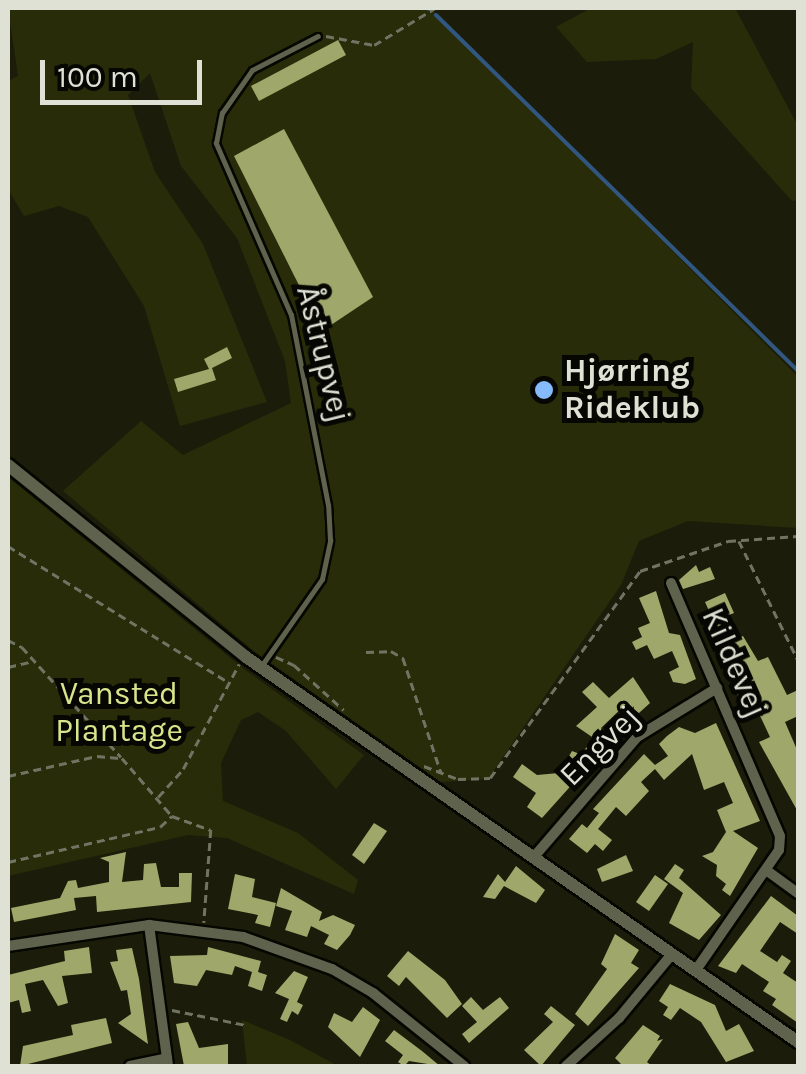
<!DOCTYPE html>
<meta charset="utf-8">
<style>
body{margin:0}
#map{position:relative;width:806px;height:1074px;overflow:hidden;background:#1b1d0a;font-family:Karla,sans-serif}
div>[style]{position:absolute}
.green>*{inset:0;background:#292c08}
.stream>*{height:4px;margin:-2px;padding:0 2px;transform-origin:2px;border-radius:2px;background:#315680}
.building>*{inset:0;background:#9fa76b}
.path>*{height:2.5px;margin-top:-1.25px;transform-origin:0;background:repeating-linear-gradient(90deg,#717363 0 8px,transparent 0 13px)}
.roads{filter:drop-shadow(2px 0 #060700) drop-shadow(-2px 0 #060700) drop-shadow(0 2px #060700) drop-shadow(0 -2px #060700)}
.service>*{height:5px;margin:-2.5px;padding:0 2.5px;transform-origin:2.5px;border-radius:2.5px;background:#5f624d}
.minor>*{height:10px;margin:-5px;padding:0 5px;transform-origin:5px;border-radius:5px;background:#5f624d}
.tertiary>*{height:12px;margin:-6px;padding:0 6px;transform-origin:6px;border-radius:6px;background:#5f624d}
.dots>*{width:28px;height:28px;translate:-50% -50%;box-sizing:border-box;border:5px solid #060702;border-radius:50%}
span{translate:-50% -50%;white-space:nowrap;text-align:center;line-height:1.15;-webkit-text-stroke:10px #060702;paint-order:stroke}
.street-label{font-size:32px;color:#dfe1d5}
.poi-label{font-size:32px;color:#dfe1d5;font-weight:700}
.left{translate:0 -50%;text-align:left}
.park-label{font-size:32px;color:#d9e48c}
.frame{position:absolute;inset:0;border:10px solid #dfe1d5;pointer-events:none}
.scale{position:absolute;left:40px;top:60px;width:162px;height:45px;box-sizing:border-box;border:5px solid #dfe1d5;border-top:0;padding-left:12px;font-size:30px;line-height:35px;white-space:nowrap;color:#dfe1d5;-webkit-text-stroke:8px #060702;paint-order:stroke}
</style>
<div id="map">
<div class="green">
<i style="clip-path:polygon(8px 8px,430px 8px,798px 377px,798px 528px,688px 521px,639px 541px,621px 585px,488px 779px,441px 782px,255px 652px,63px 491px,141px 421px,183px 455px,291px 403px,285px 361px,237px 238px,181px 166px,150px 73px,128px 95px,155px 172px,203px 244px,267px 402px,180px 426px,144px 306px,88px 217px,59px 206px,24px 216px,8px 189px,8px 81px,18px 76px)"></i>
<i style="clip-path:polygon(591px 8px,735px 8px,798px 126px,798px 200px,792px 201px,691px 88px,693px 42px,656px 59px,587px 62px,556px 27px)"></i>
<i style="clip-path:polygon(8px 477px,244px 669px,364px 755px,336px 789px,286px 731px,258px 712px,241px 720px,221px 763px,223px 801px,298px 833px,358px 880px,354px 894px,227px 838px,188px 835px,8px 876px)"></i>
<i style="clip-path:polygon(242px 1020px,290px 1040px,338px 1066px,247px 1066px)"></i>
</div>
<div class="stream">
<i style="left:427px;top:8px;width:2px;rotate:27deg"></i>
<i style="left:436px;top:15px;width:508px;rotate:44.52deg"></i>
</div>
<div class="building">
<i style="clip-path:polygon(338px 40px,346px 55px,259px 101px,251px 86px)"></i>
<i style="clip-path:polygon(284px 129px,373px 297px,322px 331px,234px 156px)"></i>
<i style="clip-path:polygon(227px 347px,232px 358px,212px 368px,216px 380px,178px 392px,174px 379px,209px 369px,204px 359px)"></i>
<i style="clip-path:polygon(696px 565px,699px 572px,710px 567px,715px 579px,683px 589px,679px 580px)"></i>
<i style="clip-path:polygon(656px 591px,669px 633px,680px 635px,696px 679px,685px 684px,673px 682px,669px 672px,679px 667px,672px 651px,654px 659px,647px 645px,636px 650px,632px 642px,642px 637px,638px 628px,650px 623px,639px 598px)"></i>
<i style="clip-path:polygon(725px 593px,734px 613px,722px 618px,733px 641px,743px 636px,758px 661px,768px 657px,787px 695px,798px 690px,798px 716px,785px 722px,798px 752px,798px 812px,759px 742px,770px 737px,754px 703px,743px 708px,737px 694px,753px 686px,745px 669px,730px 676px,710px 634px,718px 631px,705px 602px)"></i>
<i style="clip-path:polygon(633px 677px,650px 703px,639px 713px,626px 704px,601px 728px,610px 742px,542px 818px,527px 807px,536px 793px,513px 777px,522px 764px,537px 775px,559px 773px,572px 751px,580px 754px,595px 739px,576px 726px,597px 707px,582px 692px,593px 682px,609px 698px)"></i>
<i style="clip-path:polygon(716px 723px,760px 821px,733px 831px,758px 848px,730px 896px,722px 890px,726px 884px,716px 876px,717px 865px,702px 856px,713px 852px,726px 832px,717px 810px,733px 803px,724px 782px,704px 790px,692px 754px,664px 780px,655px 769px,641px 782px,649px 791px,626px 816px,616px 807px,598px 829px,612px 840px,603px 851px,595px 844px,587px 853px,569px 839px,582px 824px,587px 828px,599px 813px,593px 809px,644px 754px,655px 765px,668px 756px,659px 744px,667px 736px,679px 727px,695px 733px)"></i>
<i style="clip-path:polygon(374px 823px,387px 831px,364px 864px,352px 855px)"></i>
<i style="clip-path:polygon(126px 852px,122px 882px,143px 880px,144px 864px,156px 863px,161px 887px,179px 887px,179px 873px,192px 873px,191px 902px,97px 912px,96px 896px,74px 898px,76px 910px,14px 922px,11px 908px,60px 898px,68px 881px,76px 880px,78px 888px,109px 882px,109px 862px,100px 858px)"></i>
<i style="clip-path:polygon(626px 855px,633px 871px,602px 882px,597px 869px)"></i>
<i style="clip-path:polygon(675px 864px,684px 870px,679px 878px,721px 915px,699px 940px,669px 923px,683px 893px,664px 879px)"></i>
<i style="clip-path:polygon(516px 866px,545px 890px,536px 903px,504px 886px,495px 899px,483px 897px,498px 874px,505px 882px)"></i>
<i style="clip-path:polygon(235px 874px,255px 879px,252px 897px,276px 903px,270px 927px,255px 923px,258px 915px,228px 909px)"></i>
<i style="clip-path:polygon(655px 875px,668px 884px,649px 911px,636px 902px)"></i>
<i style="clip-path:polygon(281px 888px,322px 912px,319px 921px,333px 915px,355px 925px,350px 935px,337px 950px,324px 944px,329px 935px,311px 926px,307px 937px,285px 930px,292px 911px,276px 906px)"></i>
<i style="clip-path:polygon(771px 896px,798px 916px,798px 934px,780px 922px,760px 951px,777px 962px,782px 955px,791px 961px,783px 973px,798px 983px,798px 1023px,772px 1005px,776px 999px,763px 991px,769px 982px,742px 964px,736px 973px,718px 966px)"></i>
<i style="clip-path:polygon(615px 934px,639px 950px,631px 963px,639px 968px,588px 1026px,575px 1014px,607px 969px,601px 964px)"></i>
<i style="clip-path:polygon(89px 947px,92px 973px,62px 976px,68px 1003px,58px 1006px,43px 980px,25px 984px,31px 1011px,22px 1013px,19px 1000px,8px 1003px,8px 975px,65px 961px,64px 951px)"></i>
<i style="clip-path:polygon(208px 947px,261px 961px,258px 972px,267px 975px,262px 991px,248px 986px,252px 972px,235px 966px,232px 975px,206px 970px,197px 986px,174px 983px,170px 956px,207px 955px)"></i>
<i style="clip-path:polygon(132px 948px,139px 979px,148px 1044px,118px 1023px,131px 1014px,127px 990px,121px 991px,110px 962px,118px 961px,116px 950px)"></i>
<i style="clip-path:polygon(408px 951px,445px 980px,462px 1004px,447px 1018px,406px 977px,399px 986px,387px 976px)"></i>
<i style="clip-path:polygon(294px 971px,308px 977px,297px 1002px,303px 1005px,298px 1015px,292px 1011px,287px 1022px,280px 1019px,289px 999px,275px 993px)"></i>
<i style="clip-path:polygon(670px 984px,715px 1005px,726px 1031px,739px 1024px,754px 1051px,726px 1062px,701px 1022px,680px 1008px,671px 1020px,663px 1015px,668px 1007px,659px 1001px)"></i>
<i style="clip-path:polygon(471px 997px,483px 1010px,500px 997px,509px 1008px,469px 1043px,462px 1034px,477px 1022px,462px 1006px)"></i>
<i style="clip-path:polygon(551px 1006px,575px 1025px,541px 1066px,524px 1050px,553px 1022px,544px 1014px)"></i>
<i style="clip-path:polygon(363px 1007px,380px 1020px,360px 1057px,328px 1027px,334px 1013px,352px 1022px)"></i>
<i style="clip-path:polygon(106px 1018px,112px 1043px,20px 1066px,23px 1046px,73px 1035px,71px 1025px)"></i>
<i style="clip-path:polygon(188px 1022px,199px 1048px,228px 1044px,228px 1066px,184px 1066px,176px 1024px)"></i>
<i style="clip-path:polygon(643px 1025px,660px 1036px,657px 1041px,663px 1039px,647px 1062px,652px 1066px,623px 1066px,615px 1058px)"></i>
<i style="clip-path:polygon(394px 1030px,422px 1051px,440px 1066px,409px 1061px,404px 1066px,398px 1062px,403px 1055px,385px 1041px)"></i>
</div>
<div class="path">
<i style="left:326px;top:36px;width:49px;rotate:10.6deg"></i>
<i style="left:374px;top:45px;width:71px;rotate:-31.2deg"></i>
<i style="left:739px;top:541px;width:133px;rotate:63.6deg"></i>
<i style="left:8px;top:546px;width:255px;rotate:31.7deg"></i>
<i style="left:8px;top:640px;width:16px;rotate:27deg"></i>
<i style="left:22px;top:647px;width:148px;rotate:48deg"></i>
<i style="left:366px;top:652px;width:25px;rotate:-2deg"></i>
<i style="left:391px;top:651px;width:14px;rotate:30deg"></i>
<i style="left:403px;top:658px;width:120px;rotate:71.6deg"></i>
<i style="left:276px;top:657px;width:20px;rotate:24deg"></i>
<i style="left:294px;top:665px;width:67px;rotate:42deg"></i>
<i style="left:8px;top:667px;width:26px;rotate:-13deg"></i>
<i style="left:424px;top:766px;width:36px;rotate:21deg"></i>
<i style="left:458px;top:779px;width:32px;rotate:-2deg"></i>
<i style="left:490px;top:778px;width:256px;rotate:-54.1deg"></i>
<i style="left:640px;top:571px;width:93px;rotate:-18.8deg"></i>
<i style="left:728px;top:541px;width:70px;rotate:-4.1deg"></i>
<i style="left:8px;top:776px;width:91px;rotate:-12.7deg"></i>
<i style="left:97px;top:756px;width:25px;rotate:5deg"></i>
<i style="left:122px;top:758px;width:77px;rotate:49.2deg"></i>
<i style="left:172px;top:816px;width:41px;rotate:19.7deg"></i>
<i style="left:211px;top:830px;width:93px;rotate:94.3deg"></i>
<i style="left:158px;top:797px;width:38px;rotate:-48deg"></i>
<i style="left:183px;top:769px;width:119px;rotate:-61.9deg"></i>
<i style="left:8px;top:862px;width:156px;rotate:-13deg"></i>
<i style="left:160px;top:827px;width:16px;rotate:-43deg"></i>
<i style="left:172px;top:1010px;width:76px;rotate:11.5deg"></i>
</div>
<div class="roads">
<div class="service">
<i style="left:262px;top:665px;width:105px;rotate:-55.1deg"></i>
<i style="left:322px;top:579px;width:40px;rotate:-78deg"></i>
<i style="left:330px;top:540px;width:35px;rotate:-93deg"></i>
<i style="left:328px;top:505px;width:194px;rotate:-101deg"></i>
<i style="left:291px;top:315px;width:188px;rotate:-113.6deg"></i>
<i style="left:216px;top:143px;width:31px;rotate:-79deg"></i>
<i style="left:222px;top:113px;width:52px;rotate:-55.1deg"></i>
<i style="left:252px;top:70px;width:74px;rotate:-27.3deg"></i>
</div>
<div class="minor">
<i style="left:671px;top:583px;width:275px;rotate:66.7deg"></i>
<i style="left:780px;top:836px;width:14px;rotate:94deg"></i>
<i style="left:779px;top:850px;width:146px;rotate:124.7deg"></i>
<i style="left:533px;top:858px;width:160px;rotate:-49.3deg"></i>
<i style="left:637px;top:737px;width:94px;rotate:-31.5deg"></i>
<i style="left:766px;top:870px;width:39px;rotate:36deg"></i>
<i style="left:149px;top:925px;width:142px;rotate:82.3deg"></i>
<i style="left:8px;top:946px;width:143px;rotate:-8.5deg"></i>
<i style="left:149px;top:925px;width:95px;rotate:7.3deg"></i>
<i style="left:243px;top:937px;width:95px;rotate:19.8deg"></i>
<i style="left:332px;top:969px;width:48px;rotate:30.3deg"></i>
<i style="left:373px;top:993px;width:117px;rotate:38.7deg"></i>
<i style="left:130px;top:1066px;width:38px;rotate:-12deg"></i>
<i style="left:566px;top:1066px;width:72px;rotate:-42.2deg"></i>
<i style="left:619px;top:1018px;width:83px;rotate:-50.4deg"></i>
</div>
<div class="tertiary">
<i style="left:8px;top:465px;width:306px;rotate:38.9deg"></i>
<i style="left:246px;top:657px;width:673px;rotate:34.89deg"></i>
</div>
</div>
<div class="dots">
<i style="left:544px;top:390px;background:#85bbfb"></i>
</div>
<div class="street-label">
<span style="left:323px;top:354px;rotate:76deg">Åstrupvej</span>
<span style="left:734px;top:663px;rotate:66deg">Kildevej</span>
<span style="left:600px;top:746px;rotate:-45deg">Engvej</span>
</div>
<div class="poi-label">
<span class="left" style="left:564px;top:390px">Hjørring<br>Rideklub</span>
</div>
<div class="park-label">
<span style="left:119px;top:713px">Vansted<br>Plantage</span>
</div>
<div class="frame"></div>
<div class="scale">100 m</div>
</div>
